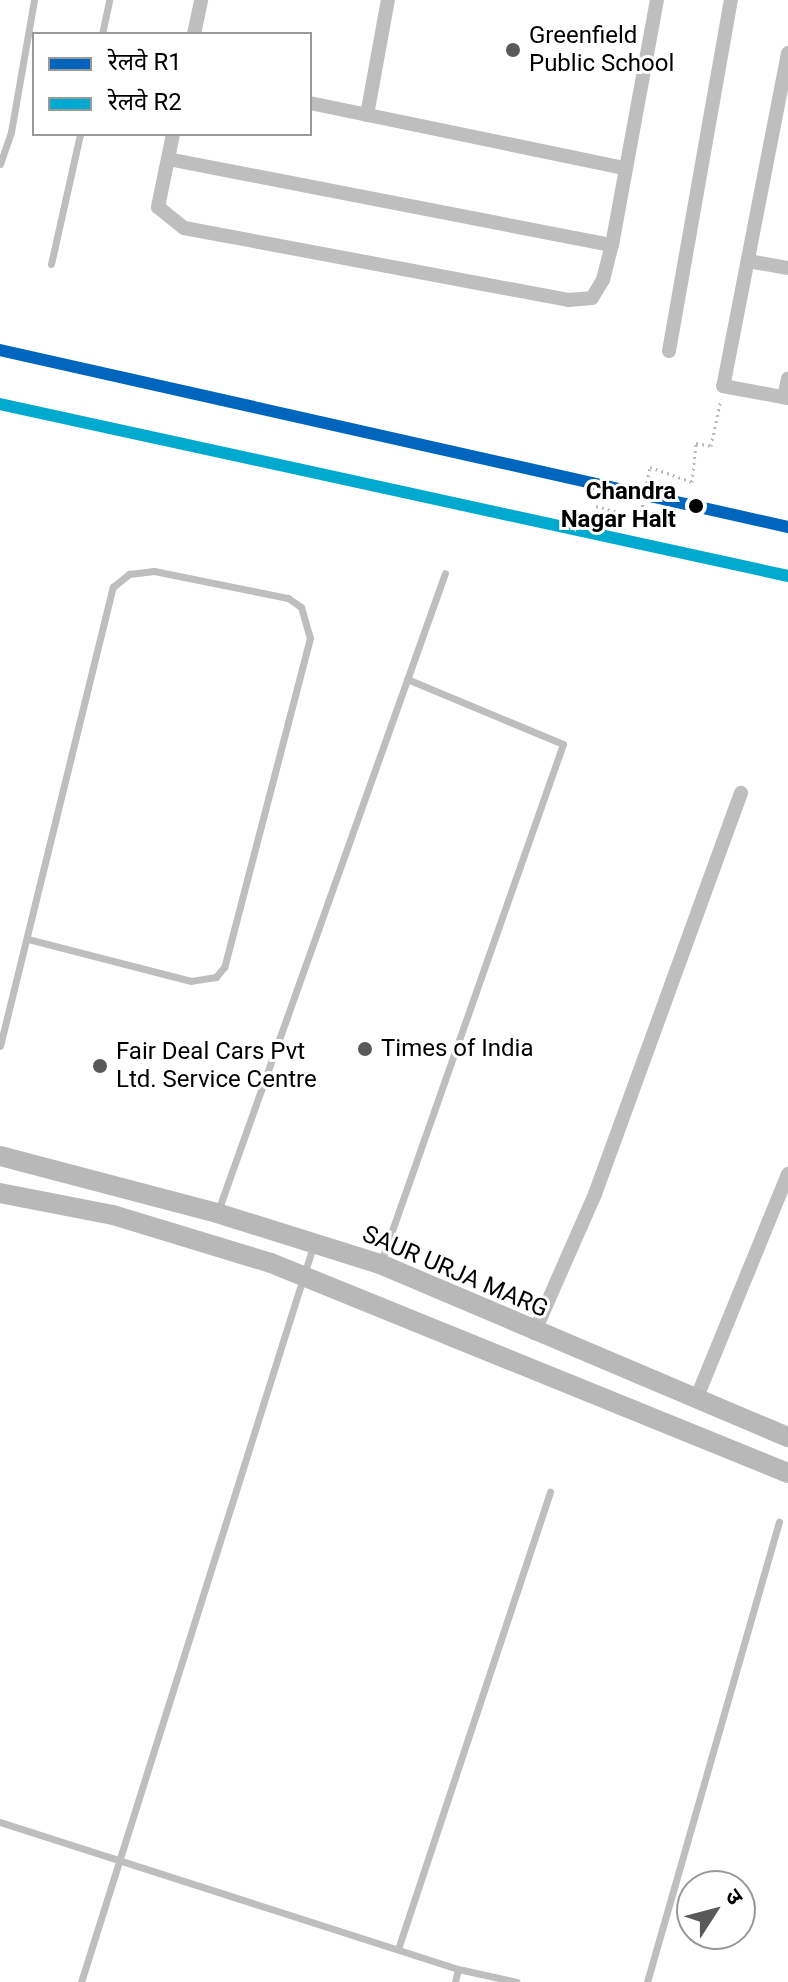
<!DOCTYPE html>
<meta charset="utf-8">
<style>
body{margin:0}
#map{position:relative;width:788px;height:1982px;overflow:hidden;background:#fff;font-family:Roboto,"Noto Sans Devanagari",sans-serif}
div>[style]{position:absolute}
.path>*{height:3px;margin-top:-1.5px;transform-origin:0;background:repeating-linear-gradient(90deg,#b9b9b9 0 2px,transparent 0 6px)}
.lane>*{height:7px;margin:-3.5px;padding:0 3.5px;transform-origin:3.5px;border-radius:3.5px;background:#bebebe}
.street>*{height:14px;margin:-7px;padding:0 7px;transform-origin:7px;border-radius:7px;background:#bebebe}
.secondary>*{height:20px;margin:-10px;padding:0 10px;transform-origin:10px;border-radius:10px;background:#b8b8b8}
.rail-1>*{height:12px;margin:-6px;padding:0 6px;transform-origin:6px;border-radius:6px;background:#0065bd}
.rail-2>*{height:12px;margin:-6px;padding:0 6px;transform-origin:6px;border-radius:6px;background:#00a9ce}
.dots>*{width:22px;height:22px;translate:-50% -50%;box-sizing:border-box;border:4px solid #fff;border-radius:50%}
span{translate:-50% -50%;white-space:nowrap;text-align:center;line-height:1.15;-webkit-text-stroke:6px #fff;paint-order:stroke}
.poi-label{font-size:24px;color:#000}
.left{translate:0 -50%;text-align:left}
.stop-label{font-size:24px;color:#000;font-weight:700}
.right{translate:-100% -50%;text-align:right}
.street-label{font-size:24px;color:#000}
.legend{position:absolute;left:32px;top:32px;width:280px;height:104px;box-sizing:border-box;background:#fff;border:2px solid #999;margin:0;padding:10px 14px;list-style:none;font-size:24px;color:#000}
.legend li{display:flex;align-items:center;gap:16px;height:40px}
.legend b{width:40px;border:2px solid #999}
.north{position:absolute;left:676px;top:1870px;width:80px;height:80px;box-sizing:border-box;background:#fff;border:2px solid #999;border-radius:50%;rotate:54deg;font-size:22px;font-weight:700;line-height:32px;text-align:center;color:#000}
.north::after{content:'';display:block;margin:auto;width:28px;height:36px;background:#595959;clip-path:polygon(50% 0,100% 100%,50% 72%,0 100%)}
</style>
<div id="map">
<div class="path">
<i style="left:596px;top:506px;width:46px;rotate:15.3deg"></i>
<i style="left:640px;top:518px;width:52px;rotate:-78.9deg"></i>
<i style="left:650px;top:467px;width:45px;rotate:19.7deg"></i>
<i style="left:692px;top:482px;width:39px;rotate:-84deg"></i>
<i style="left:696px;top:443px;width:15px;rotate:11deg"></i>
<i style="left:711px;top:446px;width:48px;rotate:-78deg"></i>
</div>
<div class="lane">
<i style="left:102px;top:34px;width:35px;rotate:-78deg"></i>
<i style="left:0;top:164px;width:34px;rotate:-71deg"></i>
<i style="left:11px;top:132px;width:134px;rotate:-80.1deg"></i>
<i style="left:51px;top:264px;width:133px;rotate:-77.4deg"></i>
<i style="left:0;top:1046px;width:473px;rotate:-76.2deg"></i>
<i style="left:113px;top:587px;width:21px;rotate:-39deg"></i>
<i style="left:129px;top:574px;width:25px;rotate:-7deg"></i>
<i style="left:154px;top:571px;width:137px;rotate:11.4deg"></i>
<i style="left:288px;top:598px;width:16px;rotate:35deg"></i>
<i style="left:301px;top:607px;width:32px;rotate:74deg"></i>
<i style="left:310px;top:638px;width:340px;rotate:104.6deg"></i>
<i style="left:224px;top:967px;width:13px;rotate:129deg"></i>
<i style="left:216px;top:977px;width:25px;rotate:171deg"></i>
<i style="left:191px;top:981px;width:168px;rotate:-165.6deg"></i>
<i style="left:218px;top:1211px;width:677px;rotate:-70.41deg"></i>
<i style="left:381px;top:1262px;width:549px;rotate:-70.64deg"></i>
<i style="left:563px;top:744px;width:169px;rotate:-157.4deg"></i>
<i style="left:0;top:1822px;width:481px;rotate:17.8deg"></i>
<i style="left:458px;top:1969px;width:60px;rotate:12.4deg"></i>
<i style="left:398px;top:1949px;width:482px;rotate:-71.6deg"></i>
<i style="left:81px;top:1982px;width:772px;rotate:-72.5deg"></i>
<i style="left:455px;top:1982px;width:13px;rotate:-77deg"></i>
<i style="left:647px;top:1982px;width:479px;rotate:-74deg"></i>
</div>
<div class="street">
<i style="left:194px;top:34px;width:35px;rotate:-78deg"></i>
<i style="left:788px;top:53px;width:339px;rotate:101deg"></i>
<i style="left:723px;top:386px;width:66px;rotate:10.5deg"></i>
<i style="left:310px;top:103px;width:320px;rotate:11.7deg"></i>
<i style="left:367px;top:115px;width:117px;rotate:-79.7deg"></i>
<i style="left:173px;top:134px;width:75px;rotate:101.6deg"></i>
<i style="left:158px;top:207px;width:33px;rotate:39deg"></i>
<i style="left:184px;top:228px;width:391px;rotate:10.6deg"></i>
<i style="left:568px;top:300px;width:24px;rotate:-5deg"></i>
<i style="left:592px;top:298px;width:21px;rotate:-59deg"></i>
<i style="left:603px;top:280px;width:36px;rotate:-76deg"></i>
<i style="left:612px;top:245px;width:249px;rotate:-79.6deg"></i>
<i style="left:168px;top:159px;width:452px;rotate:11deg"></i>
<i style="left:748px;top:261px;width:41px;rotate:9.9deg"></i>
<i style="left:669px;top:351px;width:356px;rotate:-80deg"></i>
<i style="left:784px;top:397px;width:19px;rotate:-78deg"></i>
<i style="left:534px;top:1333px;width:152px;rotate:-66.3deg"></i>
<i style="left:595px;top:1194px;width:427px;rotate:-70deg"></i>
<i style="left:697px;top:1397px;width:241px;rotate:-67.8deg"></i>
</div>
<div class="secondary">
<i style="left:0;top:1156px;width:224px;rotate:14.7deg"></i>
<i style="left:217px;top:1213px;width:171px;rotate:17.4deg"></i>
<i style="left:380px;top:1264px;width:443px;rotate:23deg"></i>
<i style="left:0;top:1193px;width:115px;rotate:11deg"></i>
<i style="left:113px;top:1215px;width:165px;rotate:16.9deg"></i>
<i style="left:271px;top:1263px;width:558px;rotate:22.11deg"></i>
</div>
<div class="rail-1">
<i style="left:0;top:350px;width:808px;rotate:12.66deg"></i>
</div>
<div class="rail-2">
<i style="left:0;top:404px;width:807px;rotate:12.31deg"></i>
</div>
<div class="dots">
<i style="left:513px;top:50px;background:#595959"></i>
<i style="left:696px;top:506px;background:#000"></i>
<i style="left:365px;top:1049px;background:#595959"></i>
<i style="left:100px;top:1066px;background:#595959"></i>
</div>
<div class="poi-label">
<span class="left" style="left:529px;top:50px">Greenfield<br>Public School</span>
<span class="left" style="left:381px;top:1049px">Times of India</span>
<span class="left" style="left:116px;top:1066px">Fair Deal Cars Pvt<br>Ltd. Service Centre</span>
</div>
<div class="stop-label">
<span class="right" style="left:676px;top:506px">Chandra<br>Nagar Halt</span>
</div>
<div class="street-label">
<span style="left:455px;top:1272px;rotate:23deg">SAUR URJA MARG</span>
</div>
<ul class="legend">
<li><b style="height:10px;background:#0065bd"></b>रेलवे R1</li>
<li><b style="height:10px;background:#00a9ce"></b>रेलवे R2</li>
</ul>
<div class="north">उ</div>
</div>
